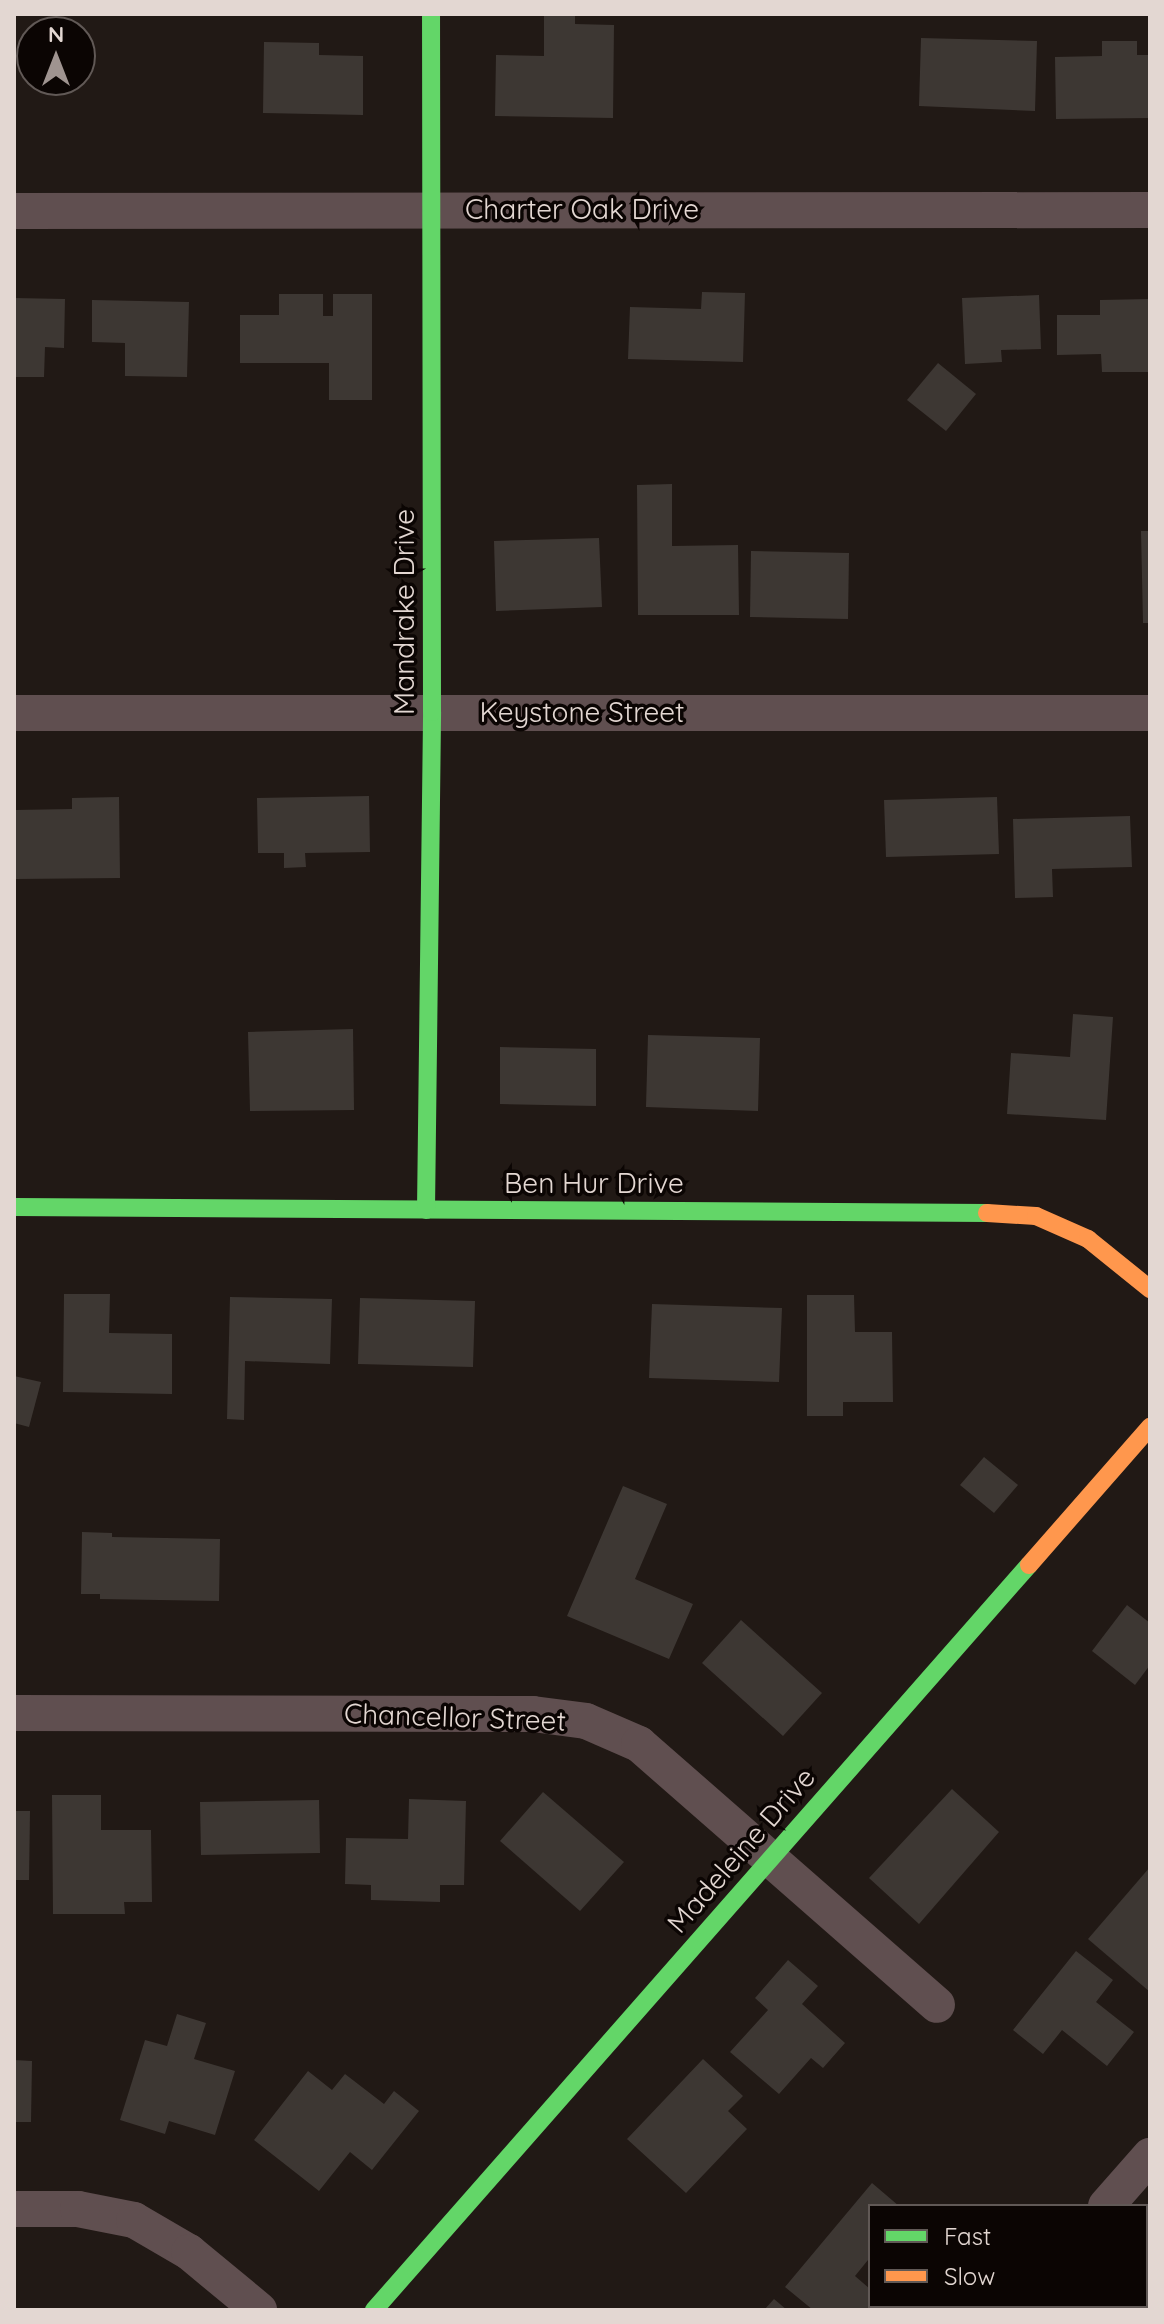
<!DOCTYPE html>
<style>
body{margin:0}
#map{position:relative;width:1164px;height:2324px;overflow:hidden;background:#211915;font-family:Quicksand,sans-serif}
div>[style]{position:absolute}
.building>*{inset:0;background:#3d3733}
.street>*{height:36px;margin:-18px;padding:0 18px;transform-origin:18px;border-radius:18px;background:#604f50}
.fast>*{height:18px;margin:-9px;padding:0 9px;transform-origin:9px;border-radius:9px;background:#63d668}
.slow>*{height:18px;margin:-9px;padding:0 9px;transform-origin:9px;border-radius:9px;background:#ff974d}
span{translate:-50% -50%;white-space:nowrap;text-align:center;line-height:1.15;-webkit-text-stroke:7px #0b0503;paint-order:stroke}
.street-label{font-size:28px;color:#e3d7d2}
.frame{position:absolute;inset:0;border:16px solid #e3d7d2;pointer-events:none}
.legend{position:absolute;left:868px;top:2204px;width:280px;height:104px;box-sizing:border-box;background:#0b0503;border:2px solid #615956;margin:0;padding:10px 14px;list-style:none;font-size:24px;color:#e3d7d2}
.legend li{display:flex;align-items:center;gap:16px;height:40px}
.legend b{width:40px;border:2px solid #615956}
.north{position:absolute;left:16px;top:16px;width:80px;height:80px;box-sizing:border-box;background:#0b0503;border:2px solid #615956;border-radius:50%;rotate:0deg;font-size:22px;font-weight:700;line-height:32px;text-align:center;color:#e3d7d2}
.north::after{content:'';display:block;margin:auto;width:28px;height:36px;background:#9f9490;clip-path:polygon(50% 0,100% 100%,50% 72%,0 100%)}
</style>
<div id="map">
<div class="building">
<i style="clip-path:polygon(544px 14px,575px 14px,575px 24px,614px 25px,613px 118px,495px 116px,496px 55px,544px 56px)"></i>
<i style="clip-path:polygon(921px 38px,1037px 41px,1035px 111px,919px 106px)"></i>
<i style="clip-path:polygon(1102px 41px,1137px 41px,1137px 55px,1150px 55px,1150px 118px,1056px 119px,1055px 57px,1102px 56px)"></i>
<i style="clip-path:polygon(264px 42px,319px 43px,319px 55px,363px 56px,363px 115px,263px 113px)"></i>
<i style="clip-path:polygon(702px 292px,745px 293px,743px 362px,628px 359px,630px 307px,701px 309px)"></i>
<i style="clip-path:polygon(279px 294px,323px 294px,323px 316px,333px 316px,333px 294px,372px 294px,372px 400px,329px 400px,329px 363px,240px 363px,240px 315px,279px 315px)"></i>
<i style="clip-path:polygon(1039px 295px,1041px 349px,1001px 350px,1002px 362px,965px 364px,962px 298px)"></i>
<i style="clip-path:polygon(14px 298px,65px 299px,64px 348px,45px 347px,44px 377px,14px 377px)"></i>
<i style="clip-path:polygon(1150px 299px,1150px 372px,1102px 372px,1101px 354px,1057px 355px,1057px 315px,1100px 315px,1100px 300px)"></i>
<i style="clip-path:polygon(92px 300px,189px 302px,187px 377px,125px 376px,125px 343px,92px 342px)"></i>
<i style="clip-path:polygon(938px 363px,976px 394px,946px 431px,907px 400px)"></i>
<i style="clip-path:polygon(672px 484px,672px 546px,738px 545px,739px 615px,638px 615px,637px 485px)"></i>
<i style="clip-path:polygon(1141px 531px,1150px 531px,1150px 623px,1143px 623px)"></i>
<i style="clip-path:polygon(599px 538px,602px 607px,496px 611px,494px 541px)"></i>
<i style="clip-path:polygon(751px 551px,849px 553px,848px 619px,750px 617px)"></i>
<i style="clip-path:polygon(369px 796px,370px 852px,305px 853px,306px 867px,284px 868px,284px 853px,258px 853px,257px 798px)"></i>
<i style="clip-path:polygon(119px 797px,120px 878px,16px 879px,15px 810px,72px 809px,72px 798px)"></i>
<i style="clip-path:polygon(997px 797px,999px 854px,886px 857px,884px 800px)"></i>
<i style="clip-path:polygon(1130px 816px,1132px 867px,1052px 869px,1053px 897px,1015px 898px,1013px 819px)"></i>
<i style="clip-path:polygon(1073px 1014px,1113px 1017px,1106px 1120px,1007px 1114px,1011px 1053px,1070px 1057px)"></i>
<i style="clip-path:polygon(353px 1029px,354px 1110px,250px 1111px,248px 1032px)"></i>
<i style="clip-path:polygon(648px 1035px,760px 1038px,758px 1111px,646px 1107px)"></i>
<i style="clip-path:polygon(500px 1047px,596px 1049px,596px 1106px,500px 1104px)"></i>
<i style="clip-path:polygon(64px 1294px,110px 1294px,109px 1333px,172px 1334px,172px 1394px,63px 1392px)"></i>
<i style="clip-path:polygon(807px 1295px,854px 1295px,855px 1332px,892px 1332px,893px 1402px,843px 1402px,843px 1416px,807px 1416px)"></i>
<i style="clip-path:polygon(230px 1297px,332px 1299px,330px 1364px,245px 1361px,244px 1420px,227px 1419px)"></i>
<i style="clip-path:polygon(360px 1298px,475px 1301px,473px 1367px,358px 1364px)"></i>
<i style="clip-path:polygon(652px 1304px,782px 1308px,779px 1382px,649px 1378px)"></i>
<i style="clip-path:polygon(14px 1376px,41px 1382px,29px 1427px,14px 1423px)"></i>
<i style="clip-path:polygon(984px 1457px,1018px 1485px,994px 1513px,960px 1485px)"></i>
<i style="clip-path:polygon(623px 1486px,667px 1504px,635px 1579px,693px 1604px,669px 1659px,567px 1616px)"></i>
<i style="clip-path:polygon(82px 1532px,112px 1533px,112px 1537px,220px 1539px,219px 1601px,100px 1599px,100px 1594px,81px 1594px)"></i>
<i style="clip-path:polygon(1127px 1605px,1150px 1623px,1150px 1665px,1135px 1685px,1092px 1651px)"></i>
<i style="clip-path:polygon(741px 1620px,822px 1693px,783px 1736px,702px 1663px)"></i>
<i style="clip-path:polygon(952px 1789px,999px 1832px,919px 1924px,869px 1878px)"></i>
<i style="clip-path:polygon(543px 1792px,624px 1862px,580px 1911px,500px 1841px)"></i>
<i style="clip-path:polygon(52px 1795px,101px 1795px,101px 1830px,151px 1830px,152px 1902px,124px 1902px,125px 1914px,53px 1914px)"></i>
<i style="clip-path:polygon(409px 1799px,466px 1801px,464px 1885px,440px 1885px,440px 1902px,371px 1900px,371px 1885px,345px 1884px,346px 1838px,408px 1839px)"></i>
<i style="clip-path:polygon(319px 1800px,320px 1853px,201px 1855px,200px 1802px)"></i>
<i style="clip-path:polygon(14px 1811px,30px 1811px,29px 1880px,14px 1880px)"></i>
<i style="clip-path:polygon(1150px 1867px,1150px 1992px,1088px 1939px)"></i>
<i style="clip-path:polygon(1076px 1951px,1113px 1980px,1096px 2002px,1134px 2032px,1107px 2066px,1062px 2030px,1043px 2054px,1013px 2030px)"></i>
<i style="clip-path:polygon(788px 1960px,818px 1986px,802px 2004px,845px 2043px,823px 2068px,811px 2058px,779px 2094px,730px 2052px,768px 2010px,755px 1998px)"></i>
<i style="clip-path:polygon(177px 2014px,206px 2023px,194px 2059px,235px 2071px,215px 2135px,169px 2121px,165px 2134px,120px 2120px,145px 2040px,167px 2046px)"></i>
<i style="clip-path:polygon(703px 2059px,743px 2096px,728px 2111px,747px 2129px,686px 2193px,627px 2139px)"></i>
<i style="clip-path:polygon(14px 2060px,32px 2061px,31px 2122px,14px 2122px)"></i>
<i style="clip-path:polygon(308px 2071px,332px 2090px,345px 2074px,384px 2104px,394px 2091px,419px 2111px,372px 2170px,350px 2152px,319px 2191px,254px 2140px)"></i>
<i style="clip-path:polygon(872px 2183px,899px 2206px,870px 2206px,870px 2262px,868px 2260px,855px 2276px,870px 2289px,870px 2306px,890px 2306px,895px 2310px,813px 2310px,785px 2287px)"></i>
<i style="clip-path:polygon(1150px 2222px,1150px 2247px,1146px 2243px,1146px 2226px)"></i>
<i style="clip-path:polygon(1146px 2293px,1150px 2297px,1150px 2310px,1075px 2310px,1079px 2306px,1146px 2306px)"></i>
<i style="clip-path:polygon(774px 2299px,787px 2310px,764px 2310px)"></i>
</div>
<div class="street">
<i style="left:14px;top:211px;width:1136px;rotate:-0.05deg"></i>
<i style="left:14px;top:713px;width:1136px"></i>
<i style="left:14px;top:1713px;width:519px;rotate:0.11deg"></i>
<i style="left:533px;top:1714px;width:53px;rotate:7.5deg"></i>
<i style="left:586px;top:1721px;width:58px;rotate:23.5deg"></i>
<i style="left:639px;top:1744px;width:396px;rotate:41.2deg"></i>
<i style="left:1106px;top:2206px;width:67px;rotate:-48.7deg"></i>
<i style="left:14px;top:2209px;width:64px"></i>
<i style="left:78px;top:2209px;width:57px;rotate:11.1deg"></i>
<i style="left:134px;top:2220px;width:64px;rotate:30.2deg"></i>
<i style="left:189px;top:2252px;width:91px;rotate:39.6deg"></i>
<i style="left:1015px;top:2310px;width:6px;rotate:-45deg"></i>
</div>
<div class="fast">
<i style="left:14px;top:1207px;width:973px;rotate:0.35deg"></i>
<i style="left:426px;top:1210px;width:498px;rotate:-89.3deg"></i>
<i style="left:432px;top:712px;width:698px;rotate:-90.08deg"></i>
<i style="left:374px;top:2310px;width:992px;rotate:-48.68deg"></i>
</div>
<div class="slow">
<i style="left:987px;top:1213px;width:49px;rotate:3.5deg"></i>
<i style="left:1036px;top:1216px;width:57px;rotate:23.9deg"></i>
<i style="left:1088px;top:1239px;width:80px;rotate:38.9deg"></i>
<i style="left:1029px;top:1565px;width:184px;rotate:-48.8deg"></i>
</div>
<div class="street-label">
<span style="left:582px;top:209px">Charter Oak Drive</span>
<span style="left:404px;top:612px;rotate:-90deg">Mandrake Drive</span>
<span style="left:582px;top:712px">Keystone Street</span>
<span style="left:594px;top:1183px">Ben Hur Drive</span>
<span style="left:455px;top:1717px;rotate:2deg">Chancellor Street</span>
<span style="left:741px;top:1850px;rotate:-49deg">Madeleine Drive</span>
</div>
<div class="frame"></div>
<ul class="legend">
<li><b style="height:10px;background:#63d668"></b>Fast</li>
<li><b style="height:10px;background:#ff974d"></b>Slow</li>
</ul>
<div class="north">N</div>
</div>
